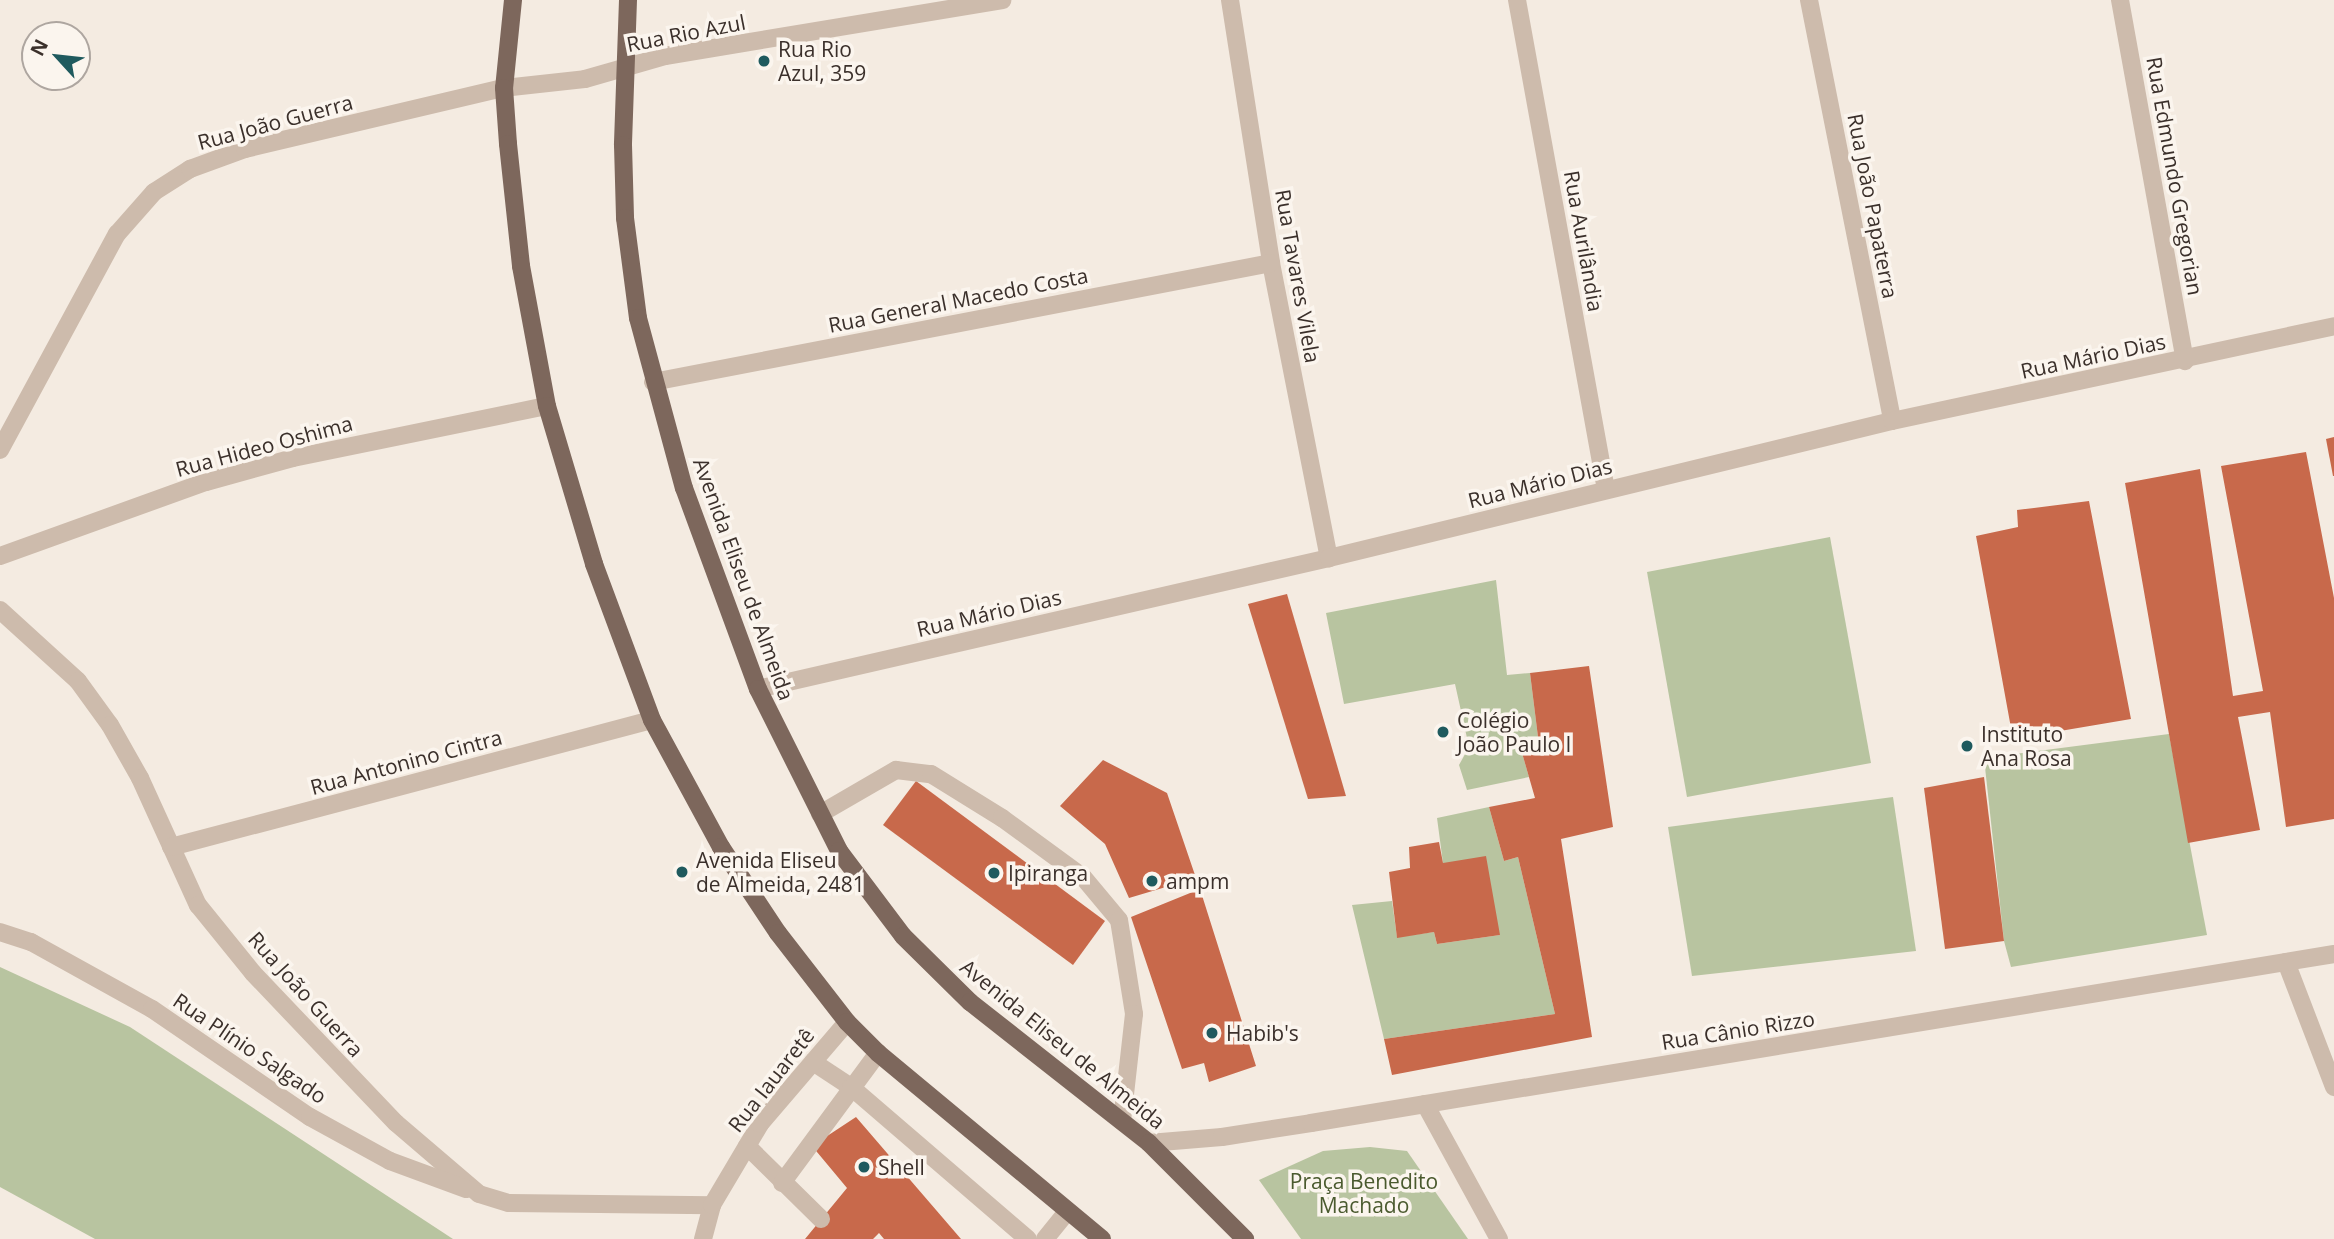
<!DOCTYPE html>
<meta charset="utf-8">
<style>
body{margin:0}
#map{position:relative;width:2334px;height:1239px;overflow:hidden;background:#f4ebe1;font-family:"Open Sans",sans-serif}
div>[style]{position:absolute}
.green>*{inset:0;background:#b8c4a0}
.building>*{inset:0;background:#c8694b}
.service>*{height:18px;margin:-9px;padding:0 9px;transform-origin:9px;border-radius:9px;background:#cdbbac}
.minor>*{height:18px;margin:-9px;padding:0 9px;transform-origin:9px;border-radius:9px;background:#cdbbac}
.tertiary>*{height:18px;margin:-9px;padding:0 9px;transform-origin:9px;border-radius:9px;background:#cdbbac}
.primary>*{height:18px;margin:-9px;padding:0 9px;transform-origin:9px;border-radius:9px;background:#7d675c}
.dots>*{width:19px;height:19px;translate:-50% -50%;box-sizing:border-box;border:4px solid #fbf5ee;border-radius:50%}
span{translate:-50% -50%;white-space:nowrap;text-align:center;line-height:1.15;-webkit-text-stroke:7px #fbf5ee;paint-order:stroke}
.street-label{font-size:21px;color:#3b302b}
.poi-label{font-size:21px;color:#3b302b}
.left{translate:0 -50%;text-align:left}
.park-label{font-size:21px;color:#4a5a2e}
.north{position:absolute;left:21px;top:21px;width:70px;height:70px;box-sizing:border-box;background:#fbf5ee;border:2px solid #aea6a0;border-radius:50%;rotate:297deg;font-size:19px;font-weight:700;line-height:28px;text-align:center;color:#3b302b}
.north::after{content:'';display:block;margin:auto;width:24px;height:32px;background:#1f5a5e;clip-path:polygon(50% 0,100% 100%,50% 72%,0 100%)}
</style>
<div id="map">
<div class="green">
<i style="clip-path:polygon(1830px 537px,1871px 763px,1687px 797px,1647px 572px)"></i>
<i style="clip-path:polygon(1496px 580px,1507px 675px,1530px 673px,1538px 737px,1518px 739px,1529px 777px,1467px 790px,1459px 765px,1469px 747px,1455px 684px,1344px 704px,1326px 613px)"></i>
<i style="clip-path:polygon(2169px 734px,2207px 935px,2011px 967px,2004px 941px,1984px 758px)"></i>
<i style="clip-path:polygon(1893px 797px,1916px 951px,1692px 976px,1668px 827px)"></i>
<i style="clip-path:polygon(1489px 807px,1504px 861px,1518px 857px,1555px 1014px,1384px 1039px,1352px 905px,1392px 901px,1397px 937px,1434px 932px,1437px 944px,1500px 935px,1443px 863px,1437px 818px)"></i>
<i style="clip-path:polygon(0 967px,130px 1027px,453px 1239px,95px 1239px,0 1187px)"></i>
<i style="clip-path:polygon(1370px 1147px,1407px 1151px,1468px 1239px,1301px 1239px,1259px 1180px,1323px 1151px)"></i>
</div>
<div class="building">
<i style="clip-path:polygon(2334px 437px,2334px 476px,2333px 476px,2326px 439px)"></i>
<i style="clip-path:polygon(2306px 452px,2334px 598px,2334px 819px,2286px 827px,2270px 712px,2238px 717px,2260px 830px,2188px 843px,2125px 483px,2200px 469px,2233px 696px,2263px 691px,2221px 466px)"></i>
<i style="clip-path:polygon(2089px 501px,2131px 719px,2013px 739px,1976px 536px,2018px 527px,2017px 510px)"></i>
<i style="clip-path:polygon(1287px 594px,1346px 796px,1308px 799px,1248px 604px)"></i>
<i style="clip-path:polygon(1589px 666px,1613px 827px,1561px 839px,1592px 1037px,1392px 1075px,1384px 1039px,1555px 1014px,1518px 857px,1504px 861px,1489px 807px,1535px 798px,1518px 739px,1538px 737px,1530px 673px)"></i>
<i style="clip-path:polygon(1103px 760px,1167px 793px,1196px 878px,1129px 898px,1105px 844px,1060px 806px)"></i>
<i style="clip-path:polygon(1984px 777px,2004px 941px,1945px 949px,1924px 788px)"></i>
<i style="clip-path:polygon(916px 781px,1105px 921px,1073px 965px,883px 825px)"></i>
<i style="clip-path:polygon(1439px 842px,1443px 863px,1486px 856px,1500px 935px,1437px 944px,1434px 932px,1397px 938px,1389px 872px,1410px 868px,1409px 847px)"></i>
<i style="clip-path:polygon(1200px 889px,1256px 1066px,1209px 1082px,1204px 1063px,1182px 1069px,1131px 917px)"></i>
<i style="clip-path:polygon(856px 1117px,961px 1239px,884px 1239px,879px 1233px,873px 1239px,805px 1239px,847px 1188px,812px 1146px)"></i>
</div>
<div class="service">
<i style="left:820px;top:814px;width:88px;rotate:-30.1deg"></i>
<i style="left:896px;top:770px;width:35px;rotate:7deg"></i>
<i style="left:931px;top:774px;width:84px;rotate:31.8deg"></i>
<i style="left:1002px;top:818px;width:100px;rotate:36.1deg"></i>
<i style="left:1083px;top:877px;width:56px;rotate:50.1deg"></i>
<i style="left:1119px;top:920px;width:95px;rotate:80.9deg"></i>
<i style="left:1134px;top:1014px;width:108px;rotate:96.4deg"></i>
<i style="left:813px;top:1062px;width:45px;rotate:33.3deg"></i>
<i style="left:851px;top:1087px;width:233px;rotate:40.7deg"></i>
<i style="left:747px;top:1146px;width:104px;rotate:44.6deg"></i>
<i style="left:782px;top:1183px;width:162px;rotate:-53.6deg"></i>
<i style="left:1045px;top:1239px;width:36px;rotate:-51deg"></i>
</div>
<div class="minor">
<i style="left:1230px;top:0;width:266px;rotate:81.1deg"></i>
<i style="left:1271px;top:263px;width:301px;rotate:78.9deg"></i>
<i style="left:1517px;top:0;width:497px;rotate:79.7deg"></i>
<i style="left:1809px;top:0;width:429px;rotate:78.8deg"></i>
<i style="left:2120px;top:0;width:367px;rotate:79.8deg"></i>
<i style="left:653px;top:382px;width:629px;rotate:-10.9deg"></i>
<i style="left:0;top:450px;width:246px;rotate:-61.6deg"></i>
<i style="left:117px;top:234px;width:56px;rotate:-48.6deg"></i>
<i style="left:154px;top:192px;width:43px;rotate:-32.6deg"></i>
<i style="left:190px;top:169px;width:59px;rotate:-20deg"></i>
<i style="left:245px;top:149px;width:266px;rotate:-13.3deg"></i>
<i style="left:504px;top:88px;width:81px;rotate:-6.3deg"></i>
<i style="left:585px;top:79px;width:83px;rotate:-16deg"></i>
<i style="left:665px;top:56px;width:342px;rotate:-9.4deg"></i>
<i style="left:0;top:556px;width:219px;rotate:-19.8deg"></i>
<i style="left:206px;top:482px;width:90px;rotate:-15.4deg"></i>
<i style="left:293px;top:458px;width:259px;rotate:-11.6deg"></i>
<i style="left:0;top:610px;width:105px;rotate:42.3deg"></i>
<i style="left:78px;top:681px;width:54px;rotate:54deg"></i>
<i style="left:110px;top:725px;width:61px;rotate:60.5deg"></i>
<i style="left:140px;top:778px;width:140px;rotate:65.5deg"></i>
<i style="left:198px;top:905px;width:87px;rotate:51deg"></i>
<i style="left:253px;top:973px;width:207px;rotate:46.4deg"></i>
<i style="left:396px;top:1123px;width:109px;rotate:40.5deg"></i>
<i style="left:479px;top:1194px;width:31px;rotate:17deg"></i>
<i style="left:509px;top:1203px;width:203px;rotate:0.6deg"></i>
<i style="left:758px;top:689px;width:586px;rotate:-12.92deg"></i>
<i style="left:1329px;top:558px;width:579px;rotate:-13.68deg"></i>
<i style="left:1892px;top:421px;width:452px;rotate:-12.1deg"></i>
<i style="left:171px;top:847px;width:497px;rotate:-14.8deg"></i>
<i style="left:0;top:932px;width:33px;rotate:18deg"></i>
<i style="left:31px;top:942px;width:138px;rotate:29deg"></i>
<i style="left:152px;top:1009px;width:191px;rotate:34.4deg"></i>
<i style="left:310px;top:1117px;width:91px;rotate:28.8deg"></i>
<i style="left:390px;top:1161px;width:81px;rotate:20.2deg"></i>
<i style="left:2286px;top:962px;width:134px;rotate:69deg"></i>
<i style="left:1425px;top:1104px;width:154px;rotate:61.3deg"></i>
</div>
<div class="tertiary">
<i style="left:1149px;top:1143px;width:73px;rotate:-4.7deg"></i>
<i style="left:1222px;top:1137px;width:90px;rotate:-8.9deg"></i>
<i style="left:1311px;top:1123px;width:1037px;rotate:-9.38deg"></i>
<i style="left:703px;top:1239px;width:35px;rotate:-75deg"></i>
<i style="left:712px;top:1205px;width:94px;rotate:-59.3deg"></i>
<i style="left:760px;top:1124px;width:134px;rotate:-49.5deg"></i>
</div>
<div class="primary">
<i style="left:513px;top:0;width:88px;rotate:95.8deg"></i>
<i style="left:504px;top:88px;width:56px;rotate:85.9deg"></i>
<i style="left:508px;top:144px;width:123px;rotate:83.9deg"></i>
<i style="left:521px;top:266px;width:142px;rotate:79.5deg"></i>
<i style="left:547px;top:406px;width:165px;rotate:73.4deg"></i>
<i style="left:594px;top:564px;width:166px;rotate:69.6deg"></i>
<i style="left:652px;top:720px;width:145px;rotate:61.5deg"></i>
<i style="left:721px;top:847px;width:103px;rotate:56.5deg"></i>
<i style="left:778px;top:933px;width:113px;rotate:52.2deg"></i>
<i style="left:847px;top:1022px;width:44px;rotate:45deg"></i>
<i style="left:878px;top:1053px;width:291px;rotate:39.7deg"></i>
<i style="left:628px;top:0;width:145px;rotate:92deg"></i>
<i style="left:623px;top:145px;width:73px;rotate:88.4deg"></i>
<i style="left:625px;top:218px;width:101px;rotate:82.6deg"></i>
<i style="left:638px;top:318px;width:176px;rotate:74.9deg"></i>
<i style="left:684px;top:488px;width:214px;rotate:69.8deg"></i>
<i style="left:758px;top:689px;width:181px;rotate:63.4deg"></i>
<i style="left:839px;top:851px;width:106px;rotate:53deg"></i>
<i style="left:903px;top:936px;width:94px;rotate:44.6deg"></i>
<i style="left:970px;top:1002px;width:228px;rotate:38.2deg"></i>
<i style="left:1149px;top:1143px;width:136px;rotate:45deg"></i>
</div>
<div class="dots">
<i style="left:764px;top:61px;background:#1f5a5e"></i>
<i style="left:1443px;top:732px;background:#1f5a5e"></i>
<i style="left:1967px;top:746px;background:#1f5a5e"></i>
<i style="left:682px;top:872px;background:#1f5a5e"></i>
<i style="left:994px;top:873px;background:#1f5a5e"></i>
<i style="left:1152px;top:881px;background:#1f5a5e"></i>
<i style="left:1212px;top:1033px;background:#1f5a5e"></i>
<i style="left:864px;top:1167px;background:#1f5a5e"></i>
</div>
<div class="street-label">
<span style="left:686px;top:33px;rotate:-11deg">Rua Rio Azul</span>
<span style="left:275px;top:122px;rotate:-15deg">Rua João Guerra</span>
<span style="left:2175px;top:176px;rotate:80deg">Rua Edmundo Gregorian</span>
<span style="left:1873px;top:206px;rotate:79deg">Rua João Papaterra</span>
<span style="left:1584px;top:241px;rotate:80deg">Rua Aurilândia</span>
<span style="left:1298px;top:276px;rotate:80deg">Rua Tavares Vilela</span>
<span style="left:958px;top:300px;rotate:-11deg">Rua General Macedo Costa</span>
<span style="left:2093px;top:356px;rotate:-12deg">Rua Mário Dias</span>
<span style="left:264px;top:446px;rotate:-15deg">Rua Hideo Oshima</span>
<span style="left:1540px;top:483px;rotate:-14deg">Rua Mário Dias</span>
<span style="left:744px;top:579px;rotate:70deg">Avenida Eliseu de Almeida</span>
<span style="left:989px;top:613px;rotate:-13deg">Rua Mário Dias</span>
<span style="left:406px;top:762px;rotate:-15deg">Rua Antonino Cintra</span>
<span style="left:306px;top:994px;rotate:48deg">Rua João Guerra</span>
<span style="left:1738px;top:1030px;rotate:-9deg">Rua Cânio Rizzo</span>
<span style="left:1063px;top:1044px;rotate:39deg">Avenida Eliseu de Almeida</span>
<span style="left:250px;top:1048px;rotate:34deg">Rua Plínio Salgado</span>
<span style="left:771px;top:1080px;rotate:-52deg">Rua Iauaretê</span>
</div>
<div class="poi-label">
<span class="left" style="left:778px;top:61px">Rua Rio<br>Azul, 359</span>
<span class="left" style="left:1457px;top:732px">Colégio<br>João Paulo I</span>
<span class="left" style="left:1981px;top:746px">Instituto<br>Ana Rosa</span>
<span class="left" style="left:696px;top:872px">Avenida Eliseu<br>de Almeida, 2481</span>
<span class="left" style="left:1008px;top:873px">Ipiranga</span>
<span class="left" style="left:1166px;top:881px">ampm</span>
<span class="left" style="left:1226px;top:1033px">Habib's</span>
<span class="left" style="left:878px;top:1167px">Shell</span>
</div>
<div class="park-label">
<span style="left:1364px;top:1193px">Praça Benedito<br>Machado</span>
</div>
<div class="north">N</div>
</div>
